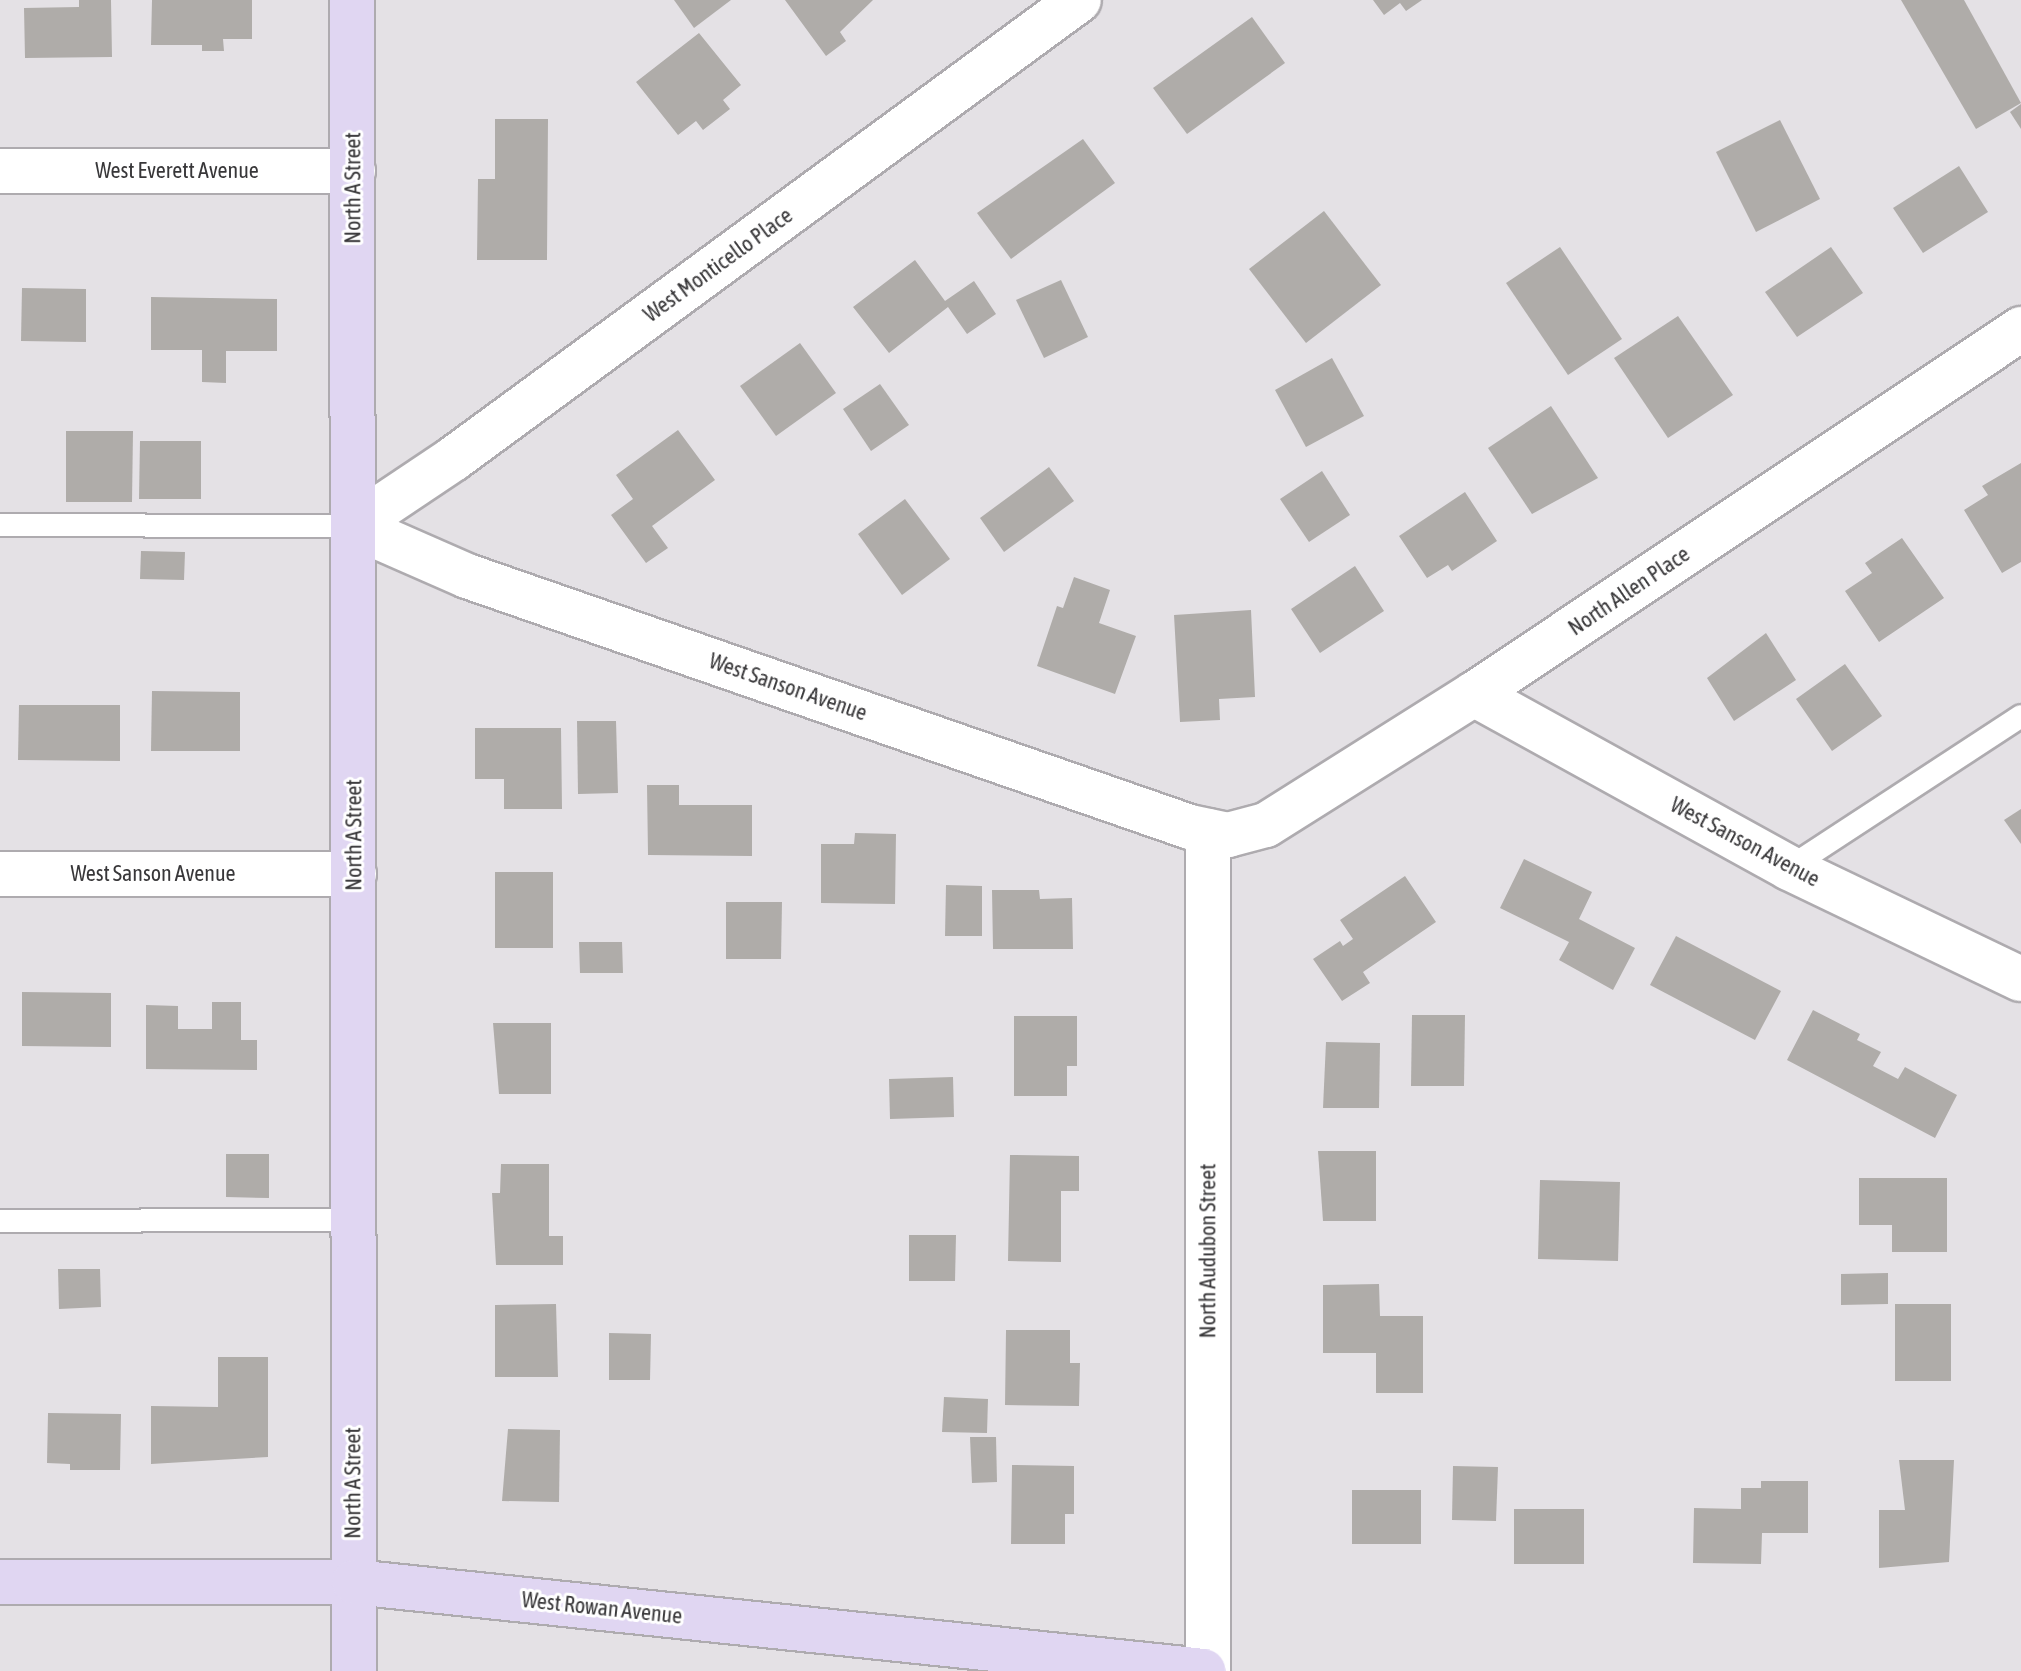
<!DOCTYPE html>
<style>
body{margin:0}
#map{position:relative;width:2021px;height:1671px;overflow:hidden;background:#e4e1e5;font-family:"Asap Condensed",sans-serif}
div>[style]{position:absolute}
.building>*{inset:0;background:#afaca9}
.roads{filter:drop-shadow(2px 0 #aeabaf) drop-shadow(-2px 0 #aeabaf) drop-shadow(0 2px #aeabaf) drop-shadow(0 -2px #aeabaf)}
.lane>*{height:22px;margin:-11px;padding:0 11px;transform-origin:11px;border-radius:11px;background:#fff}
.street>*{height:44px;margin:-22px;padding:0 22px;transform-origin:22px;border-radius:22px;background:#fff}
.secondary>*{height:44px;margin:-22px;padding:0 22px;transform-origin:22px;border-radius:22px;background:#e0d6f2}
span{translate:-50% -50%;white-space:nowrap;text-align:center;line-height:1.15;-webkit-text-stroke:6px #fff;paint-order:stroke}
.street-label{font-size:22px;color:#383739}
</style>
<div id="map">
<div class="building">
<i style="clip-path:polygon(79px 0,111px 0,112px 57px,25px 58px,24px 8px,79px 7px)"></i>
<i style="clip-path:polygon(152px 0,252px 0,252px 39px,223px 39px,224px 51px,202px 51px,202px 45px,151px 45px)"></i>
<i style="clip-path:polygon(674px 0,731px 0,694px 28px)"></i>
<i style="clip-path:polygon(785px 0,873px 0,840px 32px,846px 41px,826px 56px)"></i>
<i style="clip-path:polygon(1373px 0,1422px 0,1406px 11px,1400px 3px,1384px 15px)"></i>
<i style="clip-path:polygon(1901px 0,1964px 0,2021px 103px,1976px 129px)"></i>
<i style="clip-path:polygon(1252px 17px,1285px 63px,1187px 134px,1153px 88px)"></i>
<i style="clip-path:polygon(699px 33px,741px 85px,723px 100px,730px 109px,703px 130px,696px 121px,678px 135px,636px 82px)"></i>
<i style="clip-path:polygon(2021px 104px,2021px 129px,2010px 112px)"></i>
<i style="clip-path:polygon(495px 119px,548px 119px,547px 260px,477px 260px,478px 179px,495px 179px)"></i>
<i style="clip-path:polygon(1780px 120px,1820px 199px,1756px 232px,1716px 152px)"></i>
<i style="clip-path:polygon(1083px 139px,1115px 183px,1011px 259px,977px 213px)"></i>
<i style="clip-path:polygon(1959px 166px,1988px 212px,1923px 253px,1893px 208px)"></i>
<i style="clip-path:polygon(1324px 211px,1381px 285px,1306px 343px,1249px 269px)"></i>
<i style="clip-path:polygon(1560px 247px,1622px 339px,1568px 375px,1506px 283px)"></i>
<i style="clip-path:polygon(1831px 247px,1863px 293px,1797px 337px,1765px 292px)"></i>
<i style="clip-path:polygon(915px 260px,945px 301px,974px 281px,996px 314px,967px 334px,948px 307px,889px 353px,853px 307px)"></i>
<i style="clip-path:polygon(1061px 280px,1088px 337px,1044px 358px,1016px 300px)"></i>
<i style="clip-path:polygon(22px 288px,86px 289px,86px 342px,21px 341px)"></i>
<i style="clip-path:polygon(151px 297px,277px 299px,277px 351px,226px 351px,226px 383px,202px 382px,202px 350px,151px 350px)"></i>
<i style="clip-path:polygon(1678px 316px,1733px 395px,1668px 438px,1614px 358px)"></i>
<i style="clip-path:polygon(800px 343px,836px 393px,776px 436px,740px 386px)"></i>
<i style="clip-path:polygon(1332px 358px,1364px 416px,1306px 447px,1275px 390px)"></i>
<i style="clip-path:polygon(880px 384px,909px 425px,871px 451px,843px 409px)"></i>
<i style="clip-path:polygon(1551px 406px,1598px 478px,1532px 514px,1488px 448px)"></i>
<i style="clip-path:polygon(678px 430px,715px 480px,652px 526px,668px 548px,646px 563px,611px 515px,633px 499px,616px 475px)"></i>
<i style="clip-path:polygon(66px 431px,133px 431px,132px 502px,66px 502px)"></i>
<i style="clip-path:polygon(140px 441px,201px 441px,201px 499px,139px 499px)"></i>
<i style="clip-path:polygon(2021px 463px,2021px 562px,2002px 573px,1964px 510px,1988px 495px,1982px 486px)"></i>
<i style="clip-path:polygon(1049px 467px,1074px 501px,1004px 552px,980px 518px)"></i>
<i style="clip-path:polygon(1322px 471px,1350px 515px,1309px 542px,1280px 499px)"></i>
<i style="clip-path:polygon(1465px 492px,1497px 541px,1452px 571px,1448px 565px,1427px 578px,1399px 536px)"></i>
<i style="clip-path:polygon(905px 499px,950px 559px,902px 595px,858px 534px)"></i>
<i style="clip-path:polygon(1902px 538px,1944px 598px,1879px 642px,1845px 591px,1872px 573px,1865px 563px)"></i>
<i style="clip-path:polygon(141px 551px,185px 552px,184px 580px,140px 579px)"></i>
<i style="clip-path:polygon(1355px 566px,1384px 611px,1320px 653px,1291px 609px)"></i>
<i style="clip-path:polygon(1074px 577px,1110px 590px,1099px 623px,1136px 636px,1115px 694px,1037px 666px,1057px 606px,1063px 608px)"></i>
<i style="clip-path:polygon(1251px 610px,1255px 697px,1219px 699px,1220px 720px,1180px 722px,1174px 615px)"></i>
<i style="clip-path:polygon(1766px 633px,1796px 680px,1734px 721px,1707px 678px)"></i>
<i style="clip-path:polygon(1845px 664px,1882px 716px,1832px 751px,1796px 699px)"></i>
<i style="clip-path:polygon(152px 691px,240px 692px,240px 751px,151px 751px)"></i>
<i style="clip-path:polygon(19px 705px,120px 705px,120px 761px,18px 760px)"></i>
<i style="clip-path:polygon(577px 721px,616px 721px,618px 793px,578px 794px)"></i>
<i style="clip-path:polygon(475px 728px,561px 728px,562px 809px,504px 809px,504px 779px,475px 779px)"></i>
<i style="clip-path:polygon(647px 785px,679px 785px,679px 805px,752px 805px,752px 856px,648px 855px)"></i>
<i style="clip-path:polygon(2021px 809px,2021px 844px,2004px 820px)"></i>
<i style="clip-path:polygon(855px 833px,896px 834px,895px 904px,821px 903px,821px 844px,854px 844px)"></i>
<i style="clip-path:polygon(1524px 859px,1592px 892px,1579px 919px,1635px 948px,1613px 990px,1559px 960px,1569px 942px,1500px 908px)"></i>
<i style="clip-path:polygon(495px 872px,553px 872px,553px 948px,495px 948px)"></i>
<i style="clip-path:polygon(1405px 876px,1436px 922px,1363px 972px,1370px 983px,1342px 1001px,1313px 959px,1340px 941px,1343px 946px,1353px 939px,1340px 920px)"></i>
<i style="clip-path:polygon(946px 885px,982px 886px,982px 936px,945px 936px)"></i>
<i style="clip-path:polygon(992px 890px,1039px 890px,1040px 899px,1072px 898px,1073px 949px,993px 949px)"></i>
<i style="clip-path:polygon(726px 902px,782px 902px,781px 959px,726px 959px)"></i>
<i style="clip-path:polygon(1676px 936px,1781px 991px,1755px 1040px,1650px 985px)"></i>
<i style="clip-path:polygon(579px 942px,622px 942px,623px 973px,580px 973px)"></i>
<i style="clip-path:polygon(22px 992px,111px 993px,111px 1047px,22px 1046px)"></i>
<i style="clip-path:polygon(212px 1002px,241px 1002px,241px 1040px,257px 1040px,257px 1070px,146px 1069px,146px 1005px,178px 1006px,178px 1029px,212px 1029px)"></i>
<i style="clip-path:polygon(1813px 1010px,1860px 1034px,1857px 1040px,1881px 1052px,1873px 1066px,1898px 1079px,1905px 1067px,1957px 1095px,1935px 1138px,1787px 1060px)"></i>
<i style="clip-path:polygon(1412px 1015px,1465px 1015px,1464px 1086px,1411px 1086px)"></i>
<i style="clip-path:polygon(1014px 1016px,1077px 1016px,1077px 1066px,1067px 1066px,1067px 1096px,1014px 1096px)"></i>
<i style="clip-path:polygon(493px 1023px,551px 1023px,551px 1094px,499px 1094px)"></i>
<i style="clip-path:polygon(1326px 1042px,1380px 1043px,1379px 1108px,1323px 1108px)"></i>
<i style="clip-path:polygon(953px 1077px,954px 1117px,890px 1119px,889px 1079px)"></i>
<i style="clip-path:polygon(1318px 1151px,1376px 1151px,1376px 1221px,1323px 1221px)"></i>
<i style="clip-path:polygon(226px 1154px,269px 1154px,269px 1198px,226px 1197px)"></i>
<i style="clip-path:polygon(1010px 1155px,1079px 1156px,1079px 1191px,1061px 1191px,1061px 1262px,1008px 1261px)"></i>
<i style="clip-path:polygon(501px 1164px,549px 1164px,549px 1236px,563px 1236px,563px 1265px,496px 1265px,492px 1193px,500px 1193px)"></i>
<i style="clip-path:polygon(1859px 1178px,1947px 1178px,1947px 1252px,1892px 1252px,1892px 1225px,1859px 1225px)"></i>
<i style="clip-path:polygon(1540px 1180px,1620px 1182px,1618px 1261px,1538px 1259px)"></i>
<i style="clip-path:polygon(909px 1235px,956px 1235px,955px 1281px,909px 1281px)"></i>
<i style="clip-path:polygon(58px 1269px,100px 1269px,101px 1307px,59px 1309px)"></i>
<i style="clip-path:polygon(1888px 1273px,1888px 1304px,1841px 1305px,1841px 1274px)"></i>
<i style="clip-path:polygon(1379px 1284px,1380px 1316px,1423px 1316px,1423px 1393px,1376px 1393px,1376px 1353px,1323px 1353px,1323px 1285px)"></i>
<i style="clip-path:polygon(556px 1304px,558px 1377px,495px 1377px,495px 1305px)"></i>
<i style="clip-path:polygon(1895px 1304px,1951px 1304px,1951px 1381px,1895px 1381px)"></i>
<i style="clip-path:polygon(1006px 1330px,1070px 1330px,1070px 1363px,1080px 1363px,1079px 1406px,1005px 1405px)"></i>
<i style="clip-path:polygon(609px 1333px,651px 1334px,650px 1380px,609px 1380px)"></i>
<i style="clip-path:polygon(218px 1357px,268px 1357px,268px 1457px,151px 1464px,151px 1406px,218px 1407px)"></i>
<i style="clip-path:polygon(944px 1397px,988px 1399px,987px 1433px,942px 1432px)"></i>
<i style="clip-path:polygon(48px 1413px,121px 1414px,120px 1470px,70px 1470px,70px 1464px,47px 1463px)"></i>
<i style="clip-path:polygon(508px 1429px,560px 1430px,559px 1502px,502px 1501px)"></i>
<i style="clip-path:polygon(970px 1437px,996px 1437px,997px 1482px,972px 1483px)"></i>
<i style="clip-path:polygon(1899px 1460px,1954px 1460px,1949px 1562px,1879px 1568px,1879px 1510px,1905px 1510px)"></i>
<i style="clip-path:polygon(1012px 1465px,1074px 1466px,1074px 1514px,1065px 1514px,1065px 1544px,1011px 1544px)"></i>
<i style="clip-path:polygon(1453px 1466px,1498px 1467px,1496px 1521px,1452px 1520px)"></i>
<i style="clip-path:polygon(1761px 1481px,1808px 1481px,1808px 1533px,1762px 1533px,1761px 1564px,1693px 1563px,1694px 1508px,1741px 1509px,1741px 1488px,1761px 1488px)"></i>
<i style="clip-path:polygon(1352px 1490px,1421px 1490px,1421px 1544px,1352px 1544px)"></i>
<i style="clip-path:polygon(1514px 1509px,1584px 1509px,1584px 1564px,1514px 1564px)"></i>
</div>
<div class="roads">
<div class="lane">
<i style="left:0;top:525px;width:353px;rotate:0.2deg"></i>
<i style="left:1789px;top:868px;width:277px;rotate:-33.2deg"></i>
<i style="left:0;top:1221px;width:353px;rotate:-0.2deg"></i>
</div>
<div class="street">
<i style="left:0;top:171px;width:353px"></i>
<i style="left:353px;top:526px;width:124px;rotate:23.7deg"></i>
<i style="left:467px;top:576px;width:765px;rotate:19.15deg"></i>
<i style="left:1190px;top:827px;width:39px;rotate:12deg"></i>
<i style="left:1228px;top:835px;width:39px;rotate:-15deg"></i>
<i style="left:1266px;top:825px;width:246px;rotate:-32.2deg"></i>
<i style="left:1474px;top:694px;width:658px;rotate:-33.71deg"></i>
<i style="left:353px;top:526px;width:120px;rotate:-33.8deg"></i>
<i style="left:453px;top:459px;width:776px;rotate:-36.25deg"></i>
<i style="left:1474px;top:694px;width:360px;rotate:28.9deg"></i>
<i style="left:1789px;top:868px;width:257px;rotate:25.6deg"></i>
<i style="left:1208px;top:831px;width:840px;rotate:90deg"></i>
<i style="left:0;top:874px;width:354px"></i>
</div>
<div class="secondary">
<i style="left:352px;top:0;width:1671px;rotate:89.93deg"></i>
<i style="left:0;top:1582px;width:354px"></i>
<i style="left:354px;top:1582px;width:854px;rotate:5.98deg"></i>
</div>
</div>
<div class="street-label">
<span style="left:177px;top:171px">West Everett Avenue</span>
<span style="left:353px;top:188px;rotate:-90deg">North A Street</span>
<span style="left:718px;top:265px;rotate:-36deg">West Monticello Place</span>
<span style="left:1629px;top:591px;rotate:-34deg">North Allen Place</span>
<span style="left:788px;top:687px;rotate:19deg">West Sanson Avenue</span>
<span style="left:354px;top:835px;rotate:-90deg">North A Street</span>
<span style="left:1745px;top:842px;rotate:28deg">West Sanson Avenue</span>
<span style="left:153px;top:874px">West Sanson Avenue</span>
<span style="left:1208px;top:1251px;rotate:-90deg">North Audubon Street</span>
<span style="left:353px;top:1483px;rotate:-90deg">North A Street</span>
<span style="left:602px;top:1608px;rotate:6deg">West Rowan Avenue</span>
</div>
</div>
